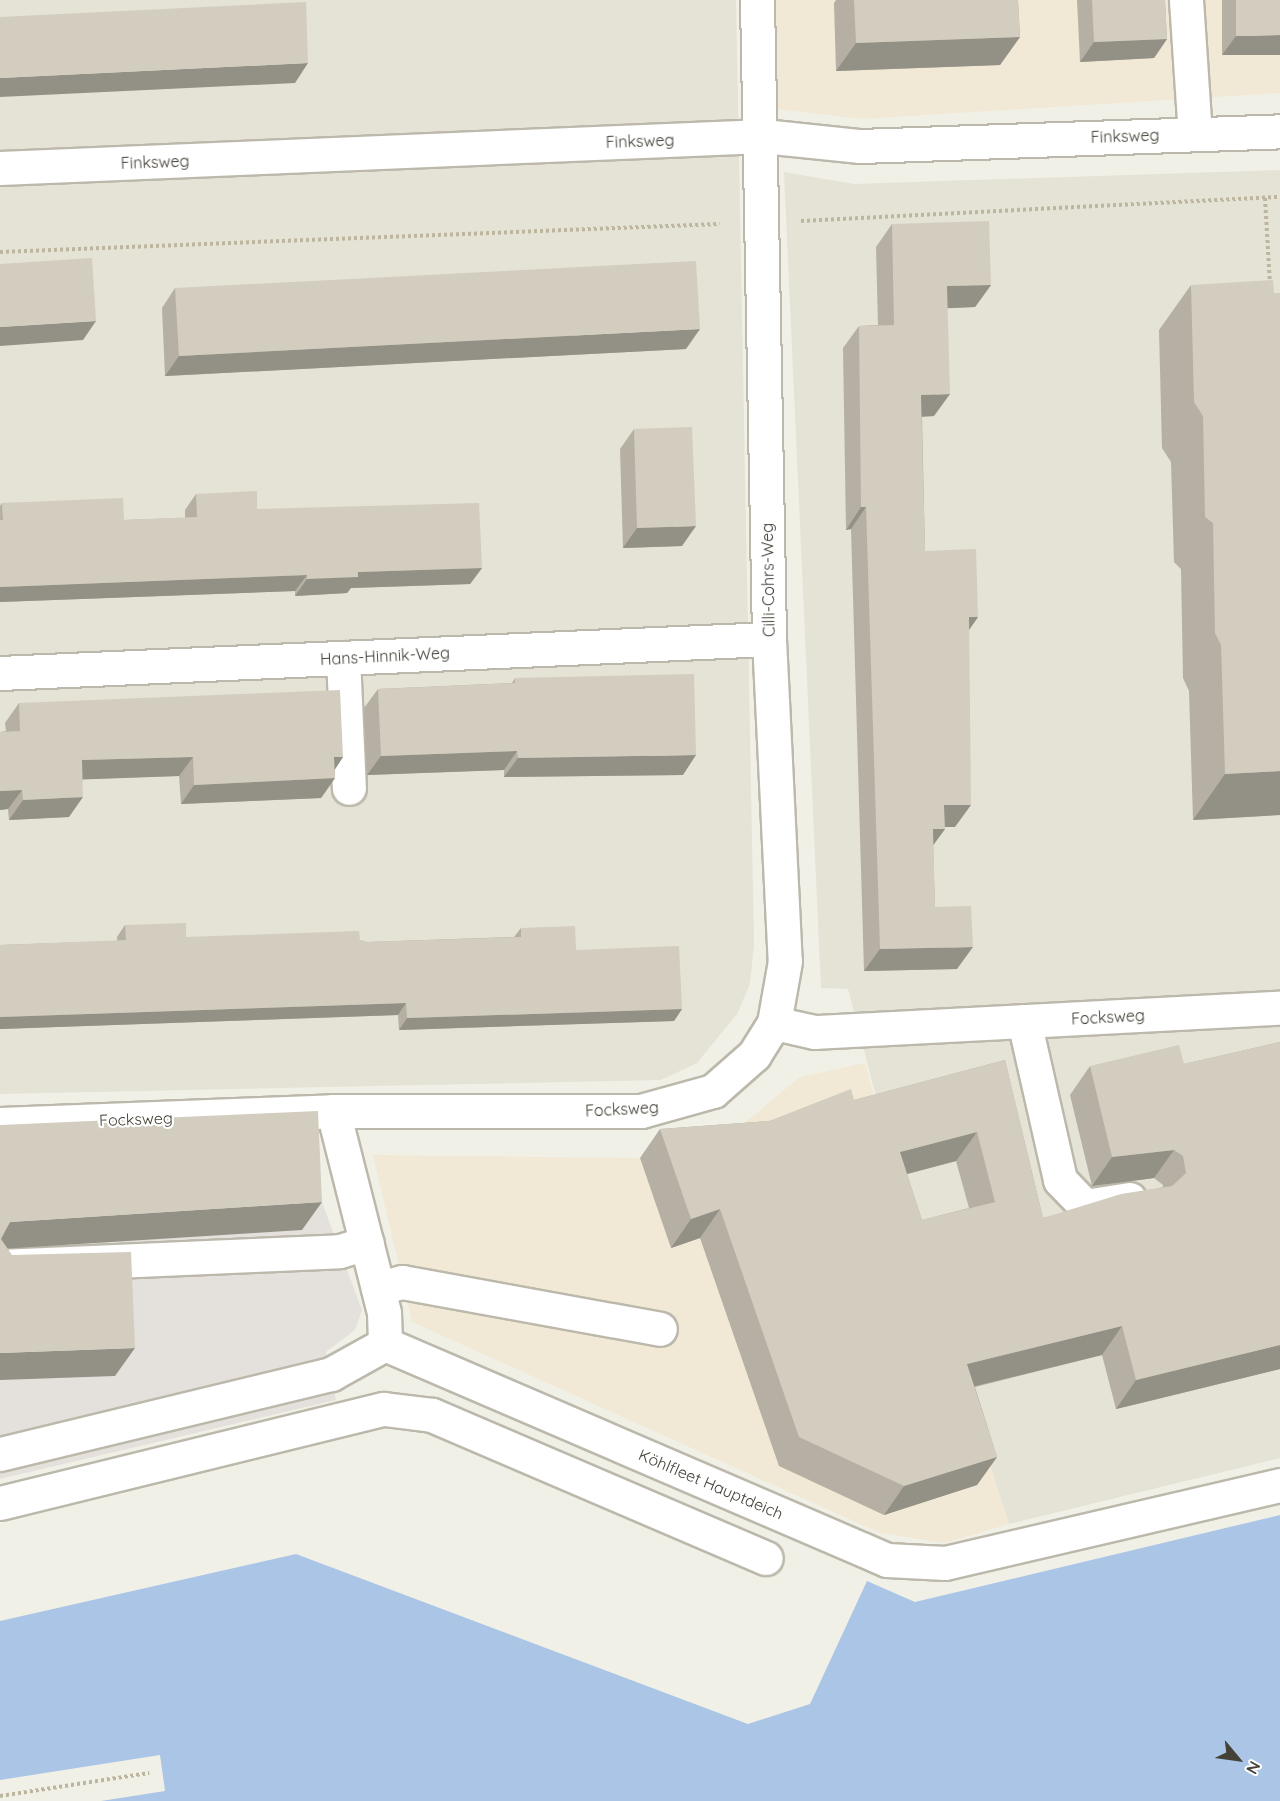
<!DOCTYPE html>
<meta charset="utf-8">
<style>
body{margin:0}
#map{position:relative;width:1280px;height:1801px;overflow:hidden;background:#f1f0e7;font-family:Quicksand,sans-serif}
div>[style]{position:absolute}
.residential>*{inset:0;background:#e5e2d6}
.commercial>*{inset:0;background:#f1e9d5}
.industrial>*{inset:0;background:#e4e1dc}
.water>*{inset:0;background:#abc5e7}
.pier>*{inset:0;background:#f1f0e7}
.path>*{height:4px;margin-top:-2px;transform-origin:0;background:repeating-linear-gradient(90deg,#bcb69e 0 3px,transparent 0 6px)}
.roads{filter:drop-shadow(2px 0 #bcb8ab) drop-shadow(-2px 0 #bcb8ab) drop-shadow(0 2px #bcb8ab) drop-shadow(0 -2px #bcb8ab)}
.minor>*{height:33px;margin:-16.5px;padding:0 16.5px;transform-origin:16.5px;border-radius:16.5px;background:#fff}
.wall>*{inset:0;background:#b5b0a3}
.shaded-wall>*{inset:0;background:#939085}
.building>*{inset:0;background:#d2cdbe}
span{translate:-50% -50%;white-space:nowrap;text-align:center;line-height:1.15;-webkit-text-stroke:4.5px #fff;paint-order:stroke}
.street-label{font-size:16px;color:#444137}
.north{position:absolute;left:1208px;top:1729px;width:60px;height:60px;-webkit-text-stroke:4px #fff;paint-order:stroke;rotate:119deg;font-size:16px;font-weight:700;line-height:24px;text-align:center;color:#444137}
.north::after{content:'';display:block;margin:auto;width:21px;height:27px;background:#444137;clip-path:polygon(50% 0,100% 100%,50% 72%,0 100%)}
</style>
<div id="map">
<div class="residential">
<i style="clip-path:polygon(0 0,736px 0,754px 944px,750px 984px,737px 1014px,697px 1063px,661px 1080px,0 1094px)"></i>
<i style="clip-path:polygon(1280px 170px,1280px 1458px,1009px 1524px,899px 1185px,848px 989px,821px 988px,784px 172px,854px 184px)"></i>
</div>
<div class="commercial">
<i style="clip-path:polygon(769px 0,1280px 0,1280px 93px,861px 119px,776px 109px)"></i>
<i style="clip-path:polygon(865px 1063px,899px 1185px,1009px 1524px,945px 1543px,880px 1533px,412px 1322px,373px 1155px,640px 1158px,720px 1143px,800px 1077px)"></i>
</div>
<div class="industrial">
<i style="clip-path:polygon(299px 1140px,362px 1310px,355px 1330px,326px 1352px,336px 1400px,0 1479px,0 1149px)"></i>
</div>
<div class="water">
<i style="clip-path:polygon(1280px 1515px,1280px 1801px,0 1801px,0 1621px,296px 1554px,748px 1724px,810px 1704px,867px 1581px,915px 1602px)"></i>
</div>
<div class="pier">
<i style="clip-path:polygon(160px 1755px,165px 1791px,101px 1801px,0 1801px,0 1780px)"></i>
</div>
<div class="path">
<i style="left:1265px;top:198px;width:87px;rotate:86.7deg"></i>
<i style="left:801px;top:221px;width:480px;rotate:-2.9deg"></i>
<i style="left:0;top:252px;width:720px;rotate:-2.23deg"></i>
<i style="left:0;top:1796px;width:151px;rotate:-8.8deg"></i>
</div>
<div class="roads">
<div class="minor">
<i style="left:757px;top:0;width:639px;rotate:88.92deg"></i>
<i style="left:769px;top:639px;width:322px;rotate:87.2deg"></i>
<i style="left:785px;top:961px;width:63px;rotate:100.1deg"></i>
<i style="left:1186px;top:0;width:134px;rotate:86.2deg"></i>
<i style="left:0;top:168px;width:764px;rotate:-2.4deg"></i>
<i style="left:763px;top:136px;width:98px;rotate:5.9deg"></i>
<i style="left:860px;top:146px;width:420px;rotate:-2deg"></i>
<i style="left:343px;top:658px;width:130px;rotate:87.4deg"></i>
<i style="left:0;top:673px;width:770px;rotate:-2.53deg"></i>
<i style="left:1024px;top:1021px;width:163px;rotate:77.2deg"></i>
<i style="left:1060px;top:1180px;width:36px;rotate:46deg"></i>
<i style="left:1085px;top:1206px;width:45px;rotate:-9deg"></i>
<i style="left:333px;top:1111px;width:208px;rotate:75.8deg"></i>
<i style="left:384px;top:1313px;width:31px;rotate:88deg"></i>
<i style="left:0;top:1124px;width:333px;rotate:-2.2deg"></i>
<i style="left:333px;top:1111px;width:308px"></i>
<i style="left:641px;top:1111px;width:75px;rotate:-15.5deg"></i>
<i style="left:713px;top:1091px;width:55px;rotate:-41.3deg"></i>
<i style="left:754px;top:1055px;width:38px;rotate:-58deg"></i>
<i style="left:774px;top:1023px;width:42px;rotate:12.4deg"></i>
<i style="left:815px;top:1032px;width:466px;rotate:-3deg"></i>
<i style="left:0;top:1266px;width:340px;rotate:-2.5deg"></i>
<i style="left:340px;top:1251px;width:28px;rotate:-17deg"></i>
<i style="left:378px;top:1288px;width:25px;rotate:-14deg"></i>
<i style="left:402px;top:1282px;width:262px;rotate:10.3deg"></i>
<i style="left:385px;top:1344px;width:546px;rotate:23.28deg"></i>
<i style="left:887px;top:1560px;width:58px;rotate:3deg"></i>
<i style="left:945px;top:1563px;width:344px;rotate:-13.1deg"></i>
<i style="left:0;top:1454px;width:341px;rotate:-13.6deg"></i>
<i style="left:331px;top:1374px;width:62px;rotate:-29.1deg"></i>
<i style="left:0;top:1503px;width:395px;rotate:-13.8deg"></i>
<i style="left:384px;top:1409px;width:48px;rotate:7.1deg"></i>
<i style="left:432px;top:1415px;width:363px;rotate:23.2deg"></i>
</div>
</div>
<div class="wall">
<i style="clip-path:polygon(836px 0,1018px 0,1020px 37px,1000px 65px,836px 71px,834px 3px)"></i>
<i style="clip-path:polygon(1077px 0,1165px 0,1167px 39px,1154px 58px,1080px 62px)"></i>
<i style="clip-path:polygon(1222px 0,1280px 0,1222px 55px)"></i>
<i style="clip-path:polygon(892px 224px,991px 285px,975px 307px,947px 308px,934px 416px,922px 417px,925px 551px,978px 617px,969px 630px,955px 827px,945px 827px,945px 829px,933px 845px,935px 907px,957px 969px,864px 971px,851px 529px,846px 530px,843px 348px,859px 326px,878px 325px,876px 247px)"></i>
<i style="clip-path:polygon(1191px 285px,1280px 815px,1193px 820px,1189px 691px,1183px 678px,1181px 569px,1174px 562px,1171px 462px,1162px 448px,1159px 330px)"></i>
<i style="clip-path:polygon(175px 288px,686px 349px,165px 376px,162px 308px)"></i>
<i style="clip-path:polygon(634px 429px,682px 546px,623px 548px,620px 449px)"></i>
<i style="clip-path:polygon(196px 494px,257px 509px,482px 568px,470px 584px,351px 588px,347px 593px,295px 596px,295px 591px,0 602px,0 506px,2px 503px,124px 520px,185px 518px,185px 510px)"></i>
<i style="clip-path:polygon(515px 678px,683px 775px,504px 777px,504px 770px,367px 775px,364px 708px,378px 689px,512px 683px)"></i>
<i style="clip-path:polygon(19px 703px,343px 757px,335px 769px,335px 778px,321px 798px,181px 804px,179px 776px,83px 779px,69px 817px,9px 820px,8px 809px,0 810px,0 732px,6px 731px,5px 723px)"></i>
<i style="clip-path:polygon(125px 925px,186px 937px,360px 940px,367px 942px,514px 937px,521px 928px,576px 950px,682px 1009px,674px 1021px,399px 1030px,398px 1015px,0 1029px,0 945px,117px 941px,117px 937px)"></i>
<i style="clip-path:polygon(evenodd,1280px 1042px,1280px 1369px,1116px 1409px,1102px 1355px,975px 1387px,997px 1457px,977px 1485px,884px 1515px,779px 1466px,700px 1238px,671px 1248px,640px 1158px,660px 1129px,769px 1121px,854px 1100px,1005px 1060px,1043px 1218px,1163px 1187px,1163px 1185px,1154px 1178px,1092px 1186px,1070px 1095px,1090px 1066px,1184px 1064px,1280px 1042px,956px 1161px,969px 1208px,922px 1220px,907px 1174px,956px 1161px)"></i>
</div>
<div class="shaded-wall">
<i style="clip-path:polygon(1280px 35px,1280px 55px,1222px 55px,1236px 36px)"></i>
<i style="clip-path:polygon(1020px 37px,1000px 65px,836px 71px,856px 43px)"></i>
<i style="clip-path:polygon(1167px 39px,1154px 58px,1080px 62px,1094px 42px)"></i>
<i style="clip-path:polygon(308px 63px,295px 83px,0 97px,0 78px)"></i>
<i style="clip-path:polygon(991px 285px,975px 307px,931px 309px,947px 286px)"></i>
<i style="clip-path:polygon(96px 321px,83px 340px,0 346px,0 327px)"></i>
<i style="clip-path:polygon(700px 329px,686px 349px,165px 376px,179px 356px)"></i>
<i style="clip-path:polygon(950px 394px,934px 416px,906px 417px,921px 395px)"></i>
<i style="clip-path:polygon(861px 507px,866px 507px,851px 529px,846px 530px)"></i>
<i style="clip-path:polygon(696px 526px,682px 546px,623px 548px,637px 528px)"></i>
<i style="clip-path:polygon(482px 568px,470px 584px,351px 588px,347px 593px,295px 596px,307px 579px,358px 572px)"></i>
<i style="clip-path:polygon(307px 575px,295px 591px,0 602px,0 587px)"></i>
<i style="clip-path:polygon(969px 617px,978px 617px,962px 640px)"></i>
<i style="clip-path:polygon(517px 751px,504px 770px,367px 775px,381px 756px)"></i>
<i style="clip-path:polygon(696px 755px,683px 775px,504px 777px,518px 758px)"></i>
<i style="clip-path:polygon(193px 757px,179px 776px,68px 780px,82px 760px)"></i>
<i style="clip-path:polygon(334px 757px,343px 757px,330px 777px)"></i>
<i style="clip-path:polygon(1280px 771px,1280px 815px,1193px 820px,1225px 774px)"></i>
<i style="clip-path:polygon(335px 778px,321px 798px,181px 804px,194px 785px)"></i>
<i style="clip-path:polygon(22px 790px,8px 809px,0 810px,0 791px)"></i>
<i style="clip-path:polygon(83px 797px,69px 817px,9px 820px,23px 800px)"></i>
<i style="clip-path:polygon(944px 805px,971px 805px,955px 827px,928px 827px)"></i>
<i style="clip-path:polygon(933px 829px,945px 829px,929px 851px)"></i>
<i style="clip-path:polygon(973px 947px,957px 969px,864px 971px,880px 949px)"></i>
<i style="clip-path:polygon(406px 1003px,398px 1015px,0 1029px,0 1017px)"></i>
<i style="clip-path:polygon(682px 1009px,674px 1021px,399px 1030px,407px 1018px)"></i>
<i style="clip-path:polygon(977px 1132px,956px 1161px,880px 1181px,900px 1152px)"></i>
<i style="clip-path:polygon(1174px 1150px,1154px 1178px,1092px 1186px,1112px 1157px)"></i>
<i style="clip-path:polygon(322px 1202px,302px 1230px,0 1249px,0 1236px,10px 1222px)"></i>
<i style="clip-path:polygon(720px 1209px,700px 1238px,671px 1248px,691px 1219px)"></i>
<i style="clip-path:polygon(1122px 1326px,1102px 1355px,947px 1393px,967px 1364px)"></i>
<i style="clip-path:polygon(1280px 1345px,1280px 1369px,1116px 1409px,1136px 1380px)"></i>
<i style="clip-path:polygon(135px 1348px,115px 1376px,0 1380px,0 1353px)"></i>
<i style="clip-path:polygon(997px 1457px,977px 1485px,884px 1515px,904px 1486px)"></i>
</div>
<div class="building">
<i style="clip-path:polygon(854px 0,1018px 0,1020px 37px,856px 43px)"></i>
<i style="clip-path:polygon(1092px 0,1165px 0,1167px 39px,1094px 42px)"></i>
<i style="clip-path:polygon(1236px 0,1280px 0,1280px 35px,1236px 36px)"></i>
<i style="clip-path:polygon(306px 2px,308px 63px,0 78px,0 17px)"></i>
<i style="clip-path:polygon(989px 221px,991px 285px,947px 286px,950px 394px,921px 395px,925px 551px,976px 549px,978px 617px,969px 617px,971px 805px,944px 805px,945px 829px,933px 829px,935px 907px,971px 906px,973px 947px,880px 949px,866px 507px,861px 507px,859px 326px,894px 325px,892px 224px)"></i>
<i style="clip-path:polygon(92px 258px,96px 321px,0 327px,0 264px)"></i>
<i style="clip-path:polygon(696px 261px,700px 329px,179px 356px,175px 288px)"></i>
<i style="clip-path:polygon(1273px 280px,1274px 293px,1280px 293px,1280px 771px,1225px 774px,1221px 645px,1215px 633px,1213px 523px,1205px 517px,1203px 416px,1194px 402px,1191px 285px)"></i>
<i style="clip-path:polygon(692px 427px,696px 526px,637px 528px,634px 429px)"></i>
<i style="clip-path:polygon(257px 491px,257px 509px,479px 503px,482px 568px,358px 572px,358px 577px,307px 579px,307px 575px,0 587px,0 520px,3px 520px,2px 503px,123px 498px,124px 520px,197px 517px,196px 494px)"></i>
<i style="clip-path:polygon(694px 674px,696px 755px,518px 758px,517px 751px,381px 756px,378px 689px,515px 683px,515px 678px)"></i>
<i style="clip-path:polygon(340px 690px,343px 757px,334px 757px,335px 778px,194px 785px,193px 757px,82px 760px,83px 797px,23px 800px,22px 790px,0 791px,0 732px,20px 731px,19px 703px)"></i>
<i style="clip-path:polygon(186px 923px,186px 937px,359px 931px,360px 940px,367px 942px,521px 937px,521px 928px,575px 926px,576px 950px,679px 946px,682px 1009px,407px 1018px,406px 1003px,0 1017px,0 945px,126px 940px,125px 925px)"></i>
<i style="clip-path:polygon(evenodd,1280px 1042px,1280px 1345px,1136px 1380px,1122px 1326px,967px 1364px,997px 1457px,904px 1486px,799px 1437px,720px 1209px,691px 1219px,660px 1129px,769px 1121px,851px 1089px,854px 1100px,1005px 1060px,1043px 1218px,1121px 1194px,1172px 1186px,1186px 1173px,1183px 1156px,1174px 1150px,1112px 1157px,1090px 1066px,1179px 1045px,1184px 1064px,1280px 1042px,977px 1132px,995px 1202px,922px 1220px,900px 1152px,977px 1132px)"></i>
<i style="clip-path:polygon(318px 1111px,322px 1202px,10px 1222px,1px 1239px,12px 1255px,131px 1252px,135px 1348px,0 1353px,0 1125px)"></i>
</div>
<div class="street-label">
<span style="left:1125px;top:136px;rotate:-2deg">Finksweg</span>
<span style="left:640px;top:141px;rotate:-2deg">Finksweg</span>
<span style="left:155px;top:162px;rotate:-2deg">Finksweg</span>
<span style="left:768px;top:580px;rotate:-91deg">Cilli-Cohrs-Weg</span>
<span style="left:385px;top:656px;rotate:-3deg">Hans-Hinnik-Weg</span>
<span style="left:1108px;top:1017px;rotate:-3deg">Focksweg</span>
<span style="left:622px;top:1109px;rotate:-3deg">Focksweg</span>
<span style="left:136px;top:1119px;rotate:-2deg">Focksweg</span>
<span style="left:711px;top:1484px;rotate:23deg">Köhlfleet Hauptdeich</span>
</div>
<div class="north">N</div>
</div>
